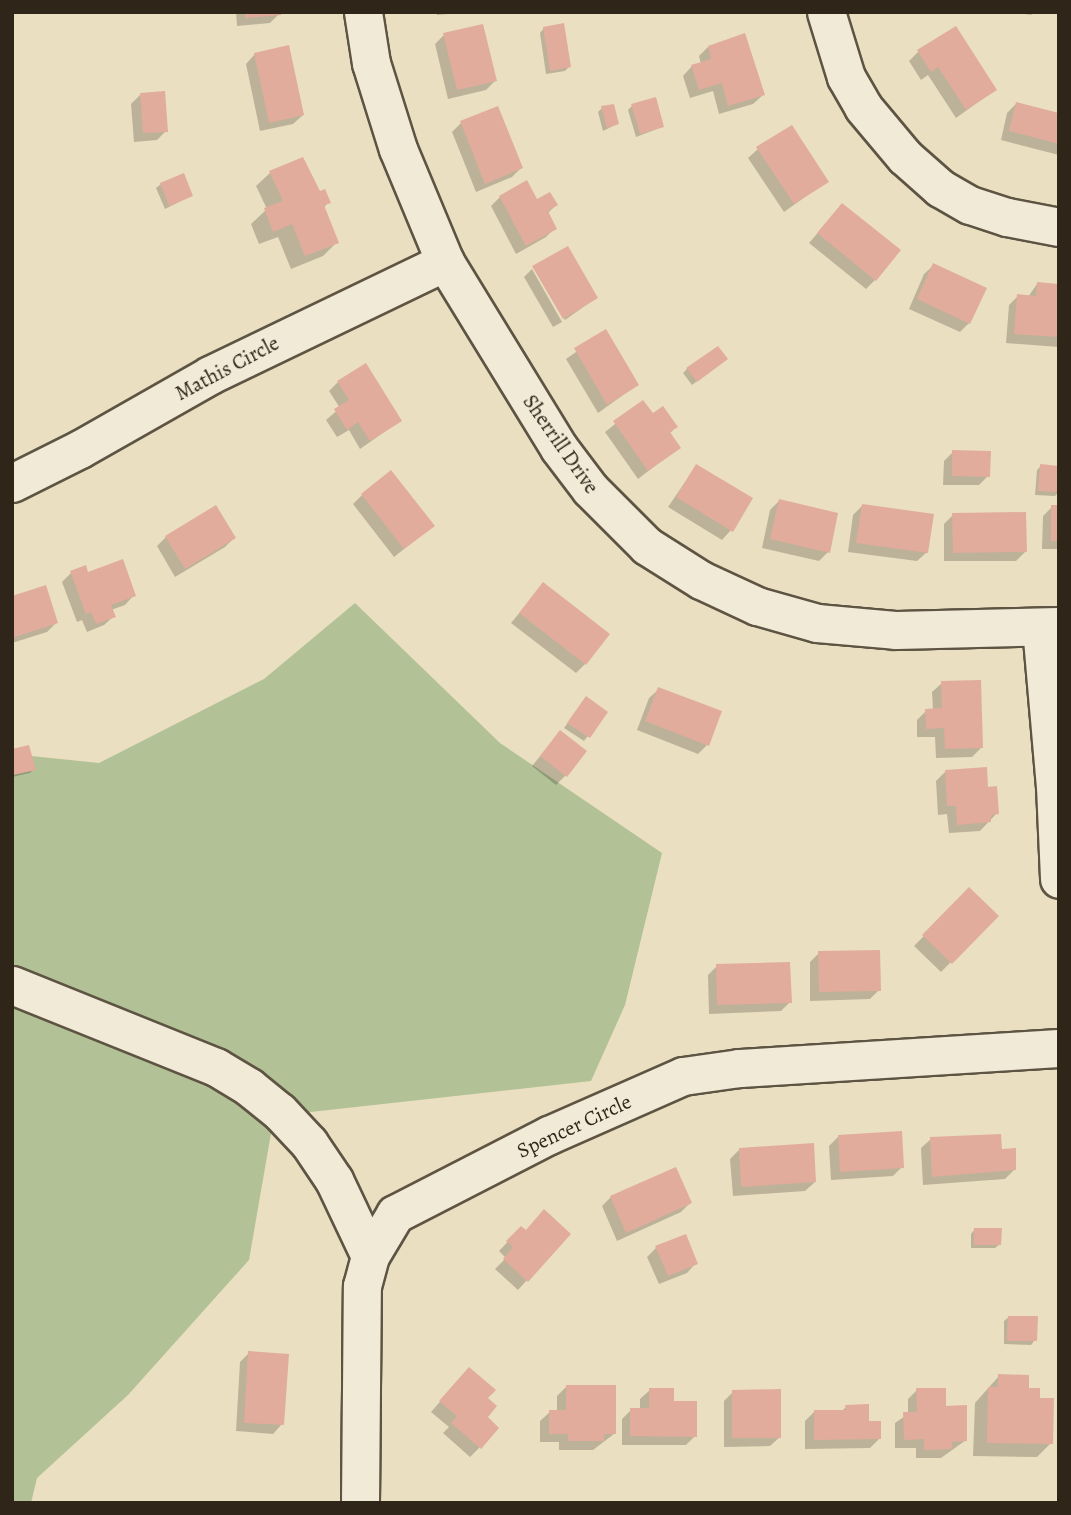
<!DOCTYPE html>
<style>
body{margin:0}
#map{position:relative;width:1071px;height:1515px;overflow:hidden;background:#eadfc0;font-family:Alegreya,serif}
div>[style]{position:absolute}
.green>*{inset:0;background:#b2c296}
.shadow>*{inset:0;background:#0003}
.building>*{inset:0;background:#e1ac9c}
.roads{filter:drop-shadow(2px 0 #5e5443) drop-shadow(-2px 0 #5e5443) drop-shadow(0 2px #5e5443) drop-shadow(0 -2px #5e5443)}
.minor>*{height:37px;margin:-18.5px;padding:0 18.5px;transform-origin:18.5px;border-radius:18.5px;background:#f1ead6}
span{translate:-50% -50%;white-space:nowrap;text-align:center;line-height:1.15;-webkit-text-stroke:6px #f1ead6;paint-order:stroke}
.street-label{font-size:21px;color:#302519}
.frame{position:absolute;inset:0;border:14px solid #302519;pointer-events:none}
</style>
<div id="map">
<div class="green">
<i style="clip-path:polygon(355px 603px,500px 743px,662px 853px,625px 1005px,591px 1081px,274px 1116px,249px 1260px,128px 1395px,37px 1478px,31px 1503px,12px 1503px,12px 754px,99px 763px,264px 679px)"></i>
</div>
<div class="shadow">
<i style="clip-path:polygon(236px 12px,279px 12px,279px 14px,270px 23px,237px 26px)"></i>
<i style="clip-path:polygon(437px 12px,471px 12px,437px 15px)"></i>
<i style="clip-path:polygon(1012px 12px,1034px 12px,1031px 15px)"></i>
<i style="clip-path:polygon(544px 28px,569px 67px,565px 71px,546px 74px,540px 33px)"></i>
<i style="clip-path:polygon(444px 35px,495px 81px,486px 90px,448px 99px,435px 44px)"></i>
<i style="clip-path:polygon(708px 47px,763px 95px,753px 104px,719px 114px,713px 91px,690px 98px,683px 76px,692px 66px,701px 64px,699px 56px)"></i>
<i style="clip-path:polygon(918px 52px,995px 90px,956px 118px,928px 75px,921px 80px,909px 61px)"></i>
<i style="clip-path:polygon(255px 54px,303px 115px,293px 124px,260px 131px,246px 64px)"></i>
<i style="clip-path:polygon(140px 95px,166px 131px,157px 140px,134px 142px,131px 104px)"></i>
<i style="clip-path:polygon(1016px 104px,1059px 115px,1059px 155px,1001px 140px,1007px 113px)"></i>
<i style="clip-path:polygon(632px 106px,662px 127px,636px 137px,628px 110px)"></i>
<i style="clip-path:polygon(602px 108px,617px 124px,603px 131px,598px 112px)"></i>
<i style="clip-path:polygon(461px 123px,521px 168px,512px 177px,476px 192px,452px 132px)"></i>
<i style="clip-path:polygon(758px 149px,826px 182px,784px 212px,748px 158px)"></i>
<i style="clip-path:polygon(302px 159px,319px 193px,329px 202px,324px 207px,337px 242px,323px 256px,291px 269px,278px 237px,259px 244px,251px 224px,267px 209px,256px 186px,270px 173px)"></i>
<i style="clip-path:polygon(161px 184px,191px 196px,165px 209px,156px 188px)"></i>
<i style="clip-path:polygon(500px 197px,556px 205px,547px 214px,555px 228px,546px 237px,516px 254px,491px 206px)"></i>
<i style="clip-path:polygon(842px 205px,875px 280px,866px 289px,809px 243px)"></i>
<i style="clip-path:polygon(934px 265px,969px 323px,960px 332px,909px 309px,924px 274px)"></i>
<i style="clip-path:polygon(535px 268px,596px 298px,565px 320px)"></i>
<i style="clip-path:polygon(532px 269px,562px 322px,553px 327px,524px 277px)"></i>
<i style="clip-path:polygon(1037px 284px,1059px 285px,1059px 347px,1006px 343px,1009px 305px,1018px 296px,1028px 297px)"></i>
<i style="clip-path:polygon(605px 332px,637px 385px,598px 413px,566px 359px)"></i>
<i style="clip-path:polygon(722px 362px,692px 385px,683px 373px,687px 369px)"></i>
<i style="clip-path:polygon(338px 382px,400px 421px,360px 449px,349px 430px,337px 437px,326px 420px,340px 408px,329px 391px)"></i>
<i style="clip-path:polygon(643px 402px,653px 416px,676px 427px,669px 434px,678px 448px,638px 479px,605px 432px)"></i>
<i style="clip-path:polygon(953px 452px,988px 476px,979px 485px,943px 485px,944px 461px)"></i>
<i style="clip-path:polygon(696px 466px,731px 530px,722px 540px,668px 507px)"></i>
<i style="clip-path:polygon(1041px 466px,1059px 467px,1059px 492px,1055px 496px,1035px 495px,1037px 470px)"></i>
<i style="clip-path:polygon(362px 495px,433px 526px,394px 557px,353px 504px)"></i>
<i style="clip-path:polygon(779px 501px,828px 552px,819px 561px,762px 548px,770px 510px)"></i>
<i style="clip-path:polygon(862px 506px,927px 552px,917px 561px,848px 552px,853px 515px)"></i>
<i style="clip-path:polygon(1052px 507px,1059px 507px,1059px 549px,1042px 549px,1043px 516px)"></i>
<i style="clip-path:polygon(953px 515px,1025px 552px,1016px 561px,944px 561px,944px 524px)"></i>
<i style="clip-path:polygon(166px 537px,234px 538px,225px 547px,175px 577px,157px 546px)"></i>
<i style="clip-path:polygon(71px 573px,87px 574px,134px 595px,125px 605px,111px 610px,114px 616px,104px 625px,87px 632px,82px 620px,77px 622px,62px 582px)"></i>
<i style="clip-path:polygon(543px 585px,585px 664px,576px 673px,511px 623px)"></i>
<i style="clip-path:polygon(12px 597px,56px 623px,47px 632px,12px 643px)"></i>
<i style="clip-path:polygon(942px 683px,981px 748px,972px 757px,936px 758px,935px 737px,917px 737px,917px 720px,926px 711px,933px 710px,932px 692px)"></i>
<i style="clip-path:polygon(659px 689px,707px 745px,698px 754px,637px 730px,649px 698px)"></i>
<i style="clip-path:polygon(582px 703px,606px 712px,584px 741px,564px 728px)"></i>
<i style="clip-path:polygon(560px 732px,565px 776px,556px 785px,532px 766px)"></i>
<i style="clip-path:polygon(12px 751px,34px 769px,30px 773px,12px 777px)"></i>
<i style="clip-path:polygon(945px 772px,987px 788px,997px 813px,980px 831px,949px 833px,947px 814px,938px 815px,936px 781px)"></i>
<i style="clip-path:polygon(970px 889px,997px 916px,941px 972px,914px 946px)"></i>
<i style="clip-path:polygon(819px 953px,879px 990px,870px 999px,810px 1001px,810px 962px)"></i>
<i style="clip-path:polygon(717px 966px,790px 1002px,781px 1011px,709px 1014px,708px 975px)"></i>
<i style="clip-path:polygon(838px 1137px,902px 1167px,893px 1176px,831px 1180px,829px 1146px)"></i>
<i style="clip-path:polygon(931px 1139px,1000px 1151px,1015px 1169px,1005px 1179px,923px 1185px,921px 1148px)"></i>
<i style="clip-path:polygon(739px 1150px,815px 1182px,805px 1191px,733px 1196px,730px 1159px)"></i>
<i style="clip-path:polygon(611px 1197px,690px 1203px,681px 1212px,617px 1241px,602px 1206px)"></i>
<i style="clip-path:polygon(521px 1228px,525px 1232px,527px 1280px,518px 1290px,495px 1269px,506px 1258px,499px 1251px)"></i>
<i style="clip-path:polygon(975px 1229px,1000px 1244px,995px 1248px,971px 1248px,971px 1234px)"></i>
<i style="clip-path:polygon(656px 1248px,696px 1263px,687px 1273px,659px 1284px,647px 1257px)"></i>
<i style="clip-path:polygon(1009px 1317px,1035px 1340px,1031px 1345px,1004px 1344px,1004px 1321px)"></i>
<i style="clip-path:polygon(249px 1353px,282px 1424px,273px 1434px,236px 1431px,240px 1362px)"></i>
<i style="clip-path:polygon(999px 1376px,1027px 1390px,1038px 1399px,1051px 1443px,1037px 1457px,973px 1456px,975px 1403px)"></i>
<i style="clip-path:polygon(460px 1379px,486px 1398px,479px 1448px,470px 1457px,443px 1433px,449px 1427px,431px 1412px)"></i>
<i style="clip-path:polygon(566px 1387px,614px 1434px,593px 1450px,559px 1450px,559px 1442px,540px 1442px,540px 1421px,550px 1412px,557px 1412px,557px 1396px)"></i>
<i style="clip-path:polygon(650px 1390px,672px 1402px,695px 1436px,686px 1445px,622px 1445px,622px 1419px,631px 1410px,640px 1410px,640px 1399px)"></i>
<i style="clip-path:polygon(917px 1390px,944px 1408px,966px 1440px,941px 1458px,916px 1458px,916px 1448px,895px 1448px,895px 1423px,908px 1414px,908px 1399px)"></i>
<i style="clip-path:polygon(733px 1392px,780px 1437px,770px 1446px,724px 1447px,724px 1401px)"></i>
<i style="clip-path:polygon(846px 1407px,867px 1423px,880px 1438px,870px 1448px,805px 1449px,805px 1421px,814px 1412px,841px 1412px)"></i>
</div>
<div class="building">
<i style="clip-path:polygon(245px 12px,281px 12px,281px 15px,245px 18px)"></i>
<i style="clip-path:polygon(564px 23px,571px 67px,550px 71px,543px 27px)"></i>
<i style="clip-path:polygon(483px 24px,497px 81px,457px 90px,443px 33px)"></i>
<i style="clip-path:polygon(956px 26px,997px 90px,966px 110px,938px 67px,931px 72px,917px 50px)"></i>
<i style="clip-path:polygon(745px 33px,765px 95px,728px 106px,722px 83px,699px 90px,691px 65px,711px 59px,708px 46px)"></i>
<i style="clip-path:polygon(289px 45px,304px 115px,269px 123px,254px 53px)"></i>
<i style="clip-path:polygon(165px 91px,168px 132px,143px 133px,140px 93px)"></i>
<i style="clip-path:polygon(656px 97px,664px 127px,640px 134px,631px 104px)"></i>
<i style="clip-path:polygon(1016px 102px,1059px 113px,1059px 144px,1009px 131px)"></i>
<i style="clip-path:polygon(614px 104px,619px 124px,607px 128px,601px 106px)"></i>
<i style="clip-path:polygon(498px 106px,523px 168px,485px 184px,460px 121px)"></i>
<i style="clip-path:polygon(792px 125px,829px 182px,794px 204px,756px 147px)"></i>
<i style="clip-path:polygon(303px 157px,320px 191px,325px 189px,331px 203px,324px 205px,339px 243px,305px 256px,292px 224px,273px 232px,264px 208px,283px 201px,269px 171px)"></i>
<i style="clip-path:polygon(184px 173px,193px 196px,169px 206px,160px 183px)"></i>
<i style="clip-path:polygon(527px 180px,537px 199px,550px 192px,558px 205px,548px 211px,557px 229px,526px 246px,499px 196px)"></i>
<i style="clip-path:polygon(842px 203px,901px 250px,876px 281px,817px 233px)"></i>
<i style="clip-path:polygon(568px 246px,598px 298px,563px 319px,532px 266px)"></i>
<i style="clip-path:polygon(933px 263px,987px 288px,970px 324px,917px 299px)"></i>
<i style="clip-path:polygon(1037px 282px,1059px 284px,1059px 337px,1014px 334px,1017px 294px,1036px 296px)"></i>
<i style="clip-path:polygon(606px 329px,639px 385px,607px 405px,574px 348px)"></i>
<i style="clip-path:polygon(718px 346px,728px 359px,697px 382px,686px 368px)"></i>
<i style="clip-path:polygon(366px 363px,402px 421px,370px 441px,358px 422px,347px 430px,334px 409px,349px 400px,337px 381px)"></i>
<i style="clip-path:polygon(643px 400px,653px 413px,663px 406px,678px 427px,670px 432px,681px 448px,648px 471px,613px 421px)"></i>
<i style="clip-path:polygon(952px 450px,991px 451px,990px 477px,952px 476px)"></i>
<i style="clip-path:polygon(696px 464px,753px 498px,733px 532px,676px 497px)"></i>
<i style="clip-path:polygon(1040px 464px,1059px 466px,1059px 492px,1038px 491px)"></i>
<i style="clip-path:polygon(391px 470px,435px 526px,404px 549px,361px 494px)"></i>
<i style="clip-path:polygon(779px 499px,838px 513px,830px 553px,770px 539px)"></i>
<i style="clip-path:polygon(862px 504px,934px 514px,928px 553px,856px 543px)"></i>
<i style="clip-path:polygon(216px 505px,236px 538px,185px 569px,165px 536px)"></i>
<i style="clip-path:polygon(1051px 505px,1059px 505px,1059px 541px,1051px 541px)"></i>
<i style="clip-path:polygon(1026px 512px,1027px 552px,953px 553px,952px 513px)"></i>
<i style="clip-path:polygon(123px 559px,136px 596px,111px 605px,116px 617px,96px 624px,91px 612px,86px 614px,70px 571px,86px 565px,88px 572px)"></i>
<i style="clip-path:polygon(543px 582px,610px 634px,586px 665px,519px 613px)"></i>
<i style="clip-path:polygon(46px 585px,58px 623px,12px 638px,12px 596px)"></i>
<i style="clip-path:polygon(981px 680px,983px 748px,945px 749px,944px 728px,926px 729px,925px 709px,942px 708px,941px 681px)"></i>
<i style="clip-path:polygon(658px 687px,722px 711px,709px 746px,645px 721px)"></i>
<i style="clip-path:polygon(586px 696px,608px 712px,590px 738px,567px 723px)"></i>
<i style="clip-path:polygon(560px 730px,587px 751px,567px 777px,540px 756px)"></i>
<i style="clip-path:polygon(29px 745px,36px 770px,13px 775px,12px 749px)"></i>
<i style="clip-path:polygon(987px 767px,988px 787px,997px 786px,999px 814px,991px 815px,991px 822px,957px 825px,956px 806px,947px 806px,945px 770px)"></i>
<i style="clip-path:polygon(969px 887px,999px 916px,952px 964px,922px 935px)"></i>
<i style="clip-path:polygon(880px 950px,881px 991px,819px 992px,818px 951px)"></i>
<i style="clip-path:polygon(790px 962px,792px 1003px,717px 1005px,716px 964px)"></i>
<i style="clip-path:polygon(902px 1131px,904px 1168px,840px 1172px,838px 1135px)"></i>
<i style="clip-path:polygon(1001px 1134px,1002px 1149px,1016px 1148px,1016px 1170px,932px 1177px,930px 1137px)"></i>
<i style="clip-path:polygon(814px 1143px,816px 1182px,741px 1187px,739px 1148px)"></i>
<i style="clip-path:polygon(676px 1167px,692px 1203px,626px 1233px,610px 1196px)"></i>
<i style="clip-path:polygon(544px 1209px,571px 1234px,528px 1282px,503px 1259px,513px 1247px,506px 1241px,521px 1226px,526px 1230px)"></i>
<i style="clip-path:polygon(974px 1228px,1002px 1228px,1001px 1245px,974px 1245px)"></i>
<i style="clip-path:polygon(686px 1234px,698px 1264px,668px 1276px,655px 1246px)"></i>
<i style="clip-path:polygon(1008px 1316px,1038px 1316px,1037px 1341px,1007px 1341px)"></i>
<i style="clip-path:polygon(248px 1351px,289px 1354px,284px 1425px,244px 1423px)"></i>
<i style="clip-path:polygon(469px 1367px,496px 1390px,488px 1398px,497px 1406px,488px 1417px,499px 1428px,481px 1449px,451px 1423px,457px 1416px,439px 1401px)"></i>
<i style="clip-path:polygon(998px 1374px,1029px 1375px,1029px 1388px,1040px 1388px,1040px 1398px,1054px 1398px,1053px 1444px,987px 1443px,988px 1387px,998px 1387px)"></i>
<i style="clip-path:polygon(566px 1385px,616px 1385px,616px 1434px,604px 1434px,604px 1441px,568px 1441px,568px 1434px,549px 1434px,549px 1410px,566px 1410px)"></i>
<i style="clip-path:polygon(649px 1388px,674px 1388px,674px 1401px,697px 1401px,697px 1437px,630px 1436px,630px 1408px,649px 1408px)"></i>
<i style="clip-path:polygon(916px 1388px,946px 1388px,946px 1406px,967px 1405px,967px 1441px,952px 1442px,952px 1449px,924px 1450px,924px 1439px,904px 1440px,903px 1412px,917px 1412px)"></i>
<i style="clip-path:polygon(781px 1389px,781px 1438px,732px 1438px,732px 1390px)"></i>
<i style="clip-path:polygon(869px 1404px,869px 1421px,881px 1421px,881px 1439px,814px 1440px,814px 1410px,846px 1410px,845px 1405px)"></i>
</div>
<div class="roads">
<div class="minor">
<i style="left:363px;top:12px;width:52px;rotate:81.1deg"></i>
<i style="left:371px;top:63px;width:90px;rotate:72.6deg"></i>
<i style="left:398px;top:149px;width:122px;rotate:67.4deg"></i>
<i style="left:445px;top:262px;width:218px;rotate:58.5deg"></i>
<i style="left:559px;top:448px;width:51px;rotate:52.9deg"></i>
<i style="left:590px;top:489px;width:81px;rotate:45deg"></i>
<i style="left:647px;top:546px;width:64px;rotate:32.2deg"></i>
<i style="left:701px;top:580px;width:62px;rotate:24.9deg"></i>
<i style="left:757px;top:606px;width:62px;rotate:15.8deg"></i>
<i style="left:817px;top:623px;width:78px;rotate:5.1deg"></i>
<i style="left:895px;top:630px;width:164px;rotate:-1.4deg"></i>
<i style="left:826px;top:12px;width:68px;rotate:72.9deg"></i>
<i style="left:846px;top:77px;width:34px;rotate:60deg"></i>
<i style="left:863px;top:107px;width:65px;rotate:50deg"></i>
<i style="left:905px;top:157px;width:47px;rotate:41.5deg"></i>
<i style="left:940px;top:188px;width:34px;rotate:30deg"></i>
<i style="left:970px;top:205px;width:39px;rotate:18deg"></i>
<i style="left:1007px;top:217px;width:53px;rotate:10.9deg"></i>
<i style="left:12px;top:483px;width:76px;rotate:-26.6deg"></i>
<i style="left:80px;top:449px;width:150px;rotate:-29.6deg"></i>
<i style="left:210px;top:375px;width:261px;rotate:-25.7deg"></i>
<i style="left:1041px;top:627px;width:160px;rotate:85deg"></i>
<i style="left:1055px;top:786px;width:93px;rotate:87.5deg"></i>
<i style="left:12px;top:985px;width:220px;rotate:21.9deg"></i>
<i style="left:216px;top:1067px;width:39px;rotate:31deg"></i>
<i style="left:249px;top:1087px;width:38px;rotate:39deg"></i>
<i style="left:279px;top:1111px;width:44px;rotate:46.8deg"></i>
<i style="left:309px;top:1143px;width:45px;rotate:56deg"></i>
<i style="left:334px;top:1180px;width:84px;rotate:64.7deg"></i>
<i style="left:360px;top:1503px;width:217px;rotate:-89.5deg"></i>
<i style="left:362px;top:1286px;width:31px;rotate:-75deg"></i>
<i style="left:370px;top:1256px;width:49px;rotate:-59.2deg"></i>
<i style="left:395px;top:1214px;width:173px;rotate:-27.2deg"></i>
<i style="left:549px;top:1135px;width:146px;rotate:-23.8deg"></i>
<i style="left:683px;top:1076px;width:57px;rotate:-8.1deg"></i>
<i style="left:739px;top:1068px;width:321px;rotate:-3.6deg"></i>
</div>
</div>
<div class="street-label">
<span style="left:227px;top:368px;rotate:-28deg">Mathis Circle</span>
<span style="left:561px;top:444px;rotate:55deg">Sherrill Drive</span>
<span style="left:574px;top:1126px;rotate:-25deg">Spencer Circle</span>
</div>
<div class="frame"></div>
</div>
